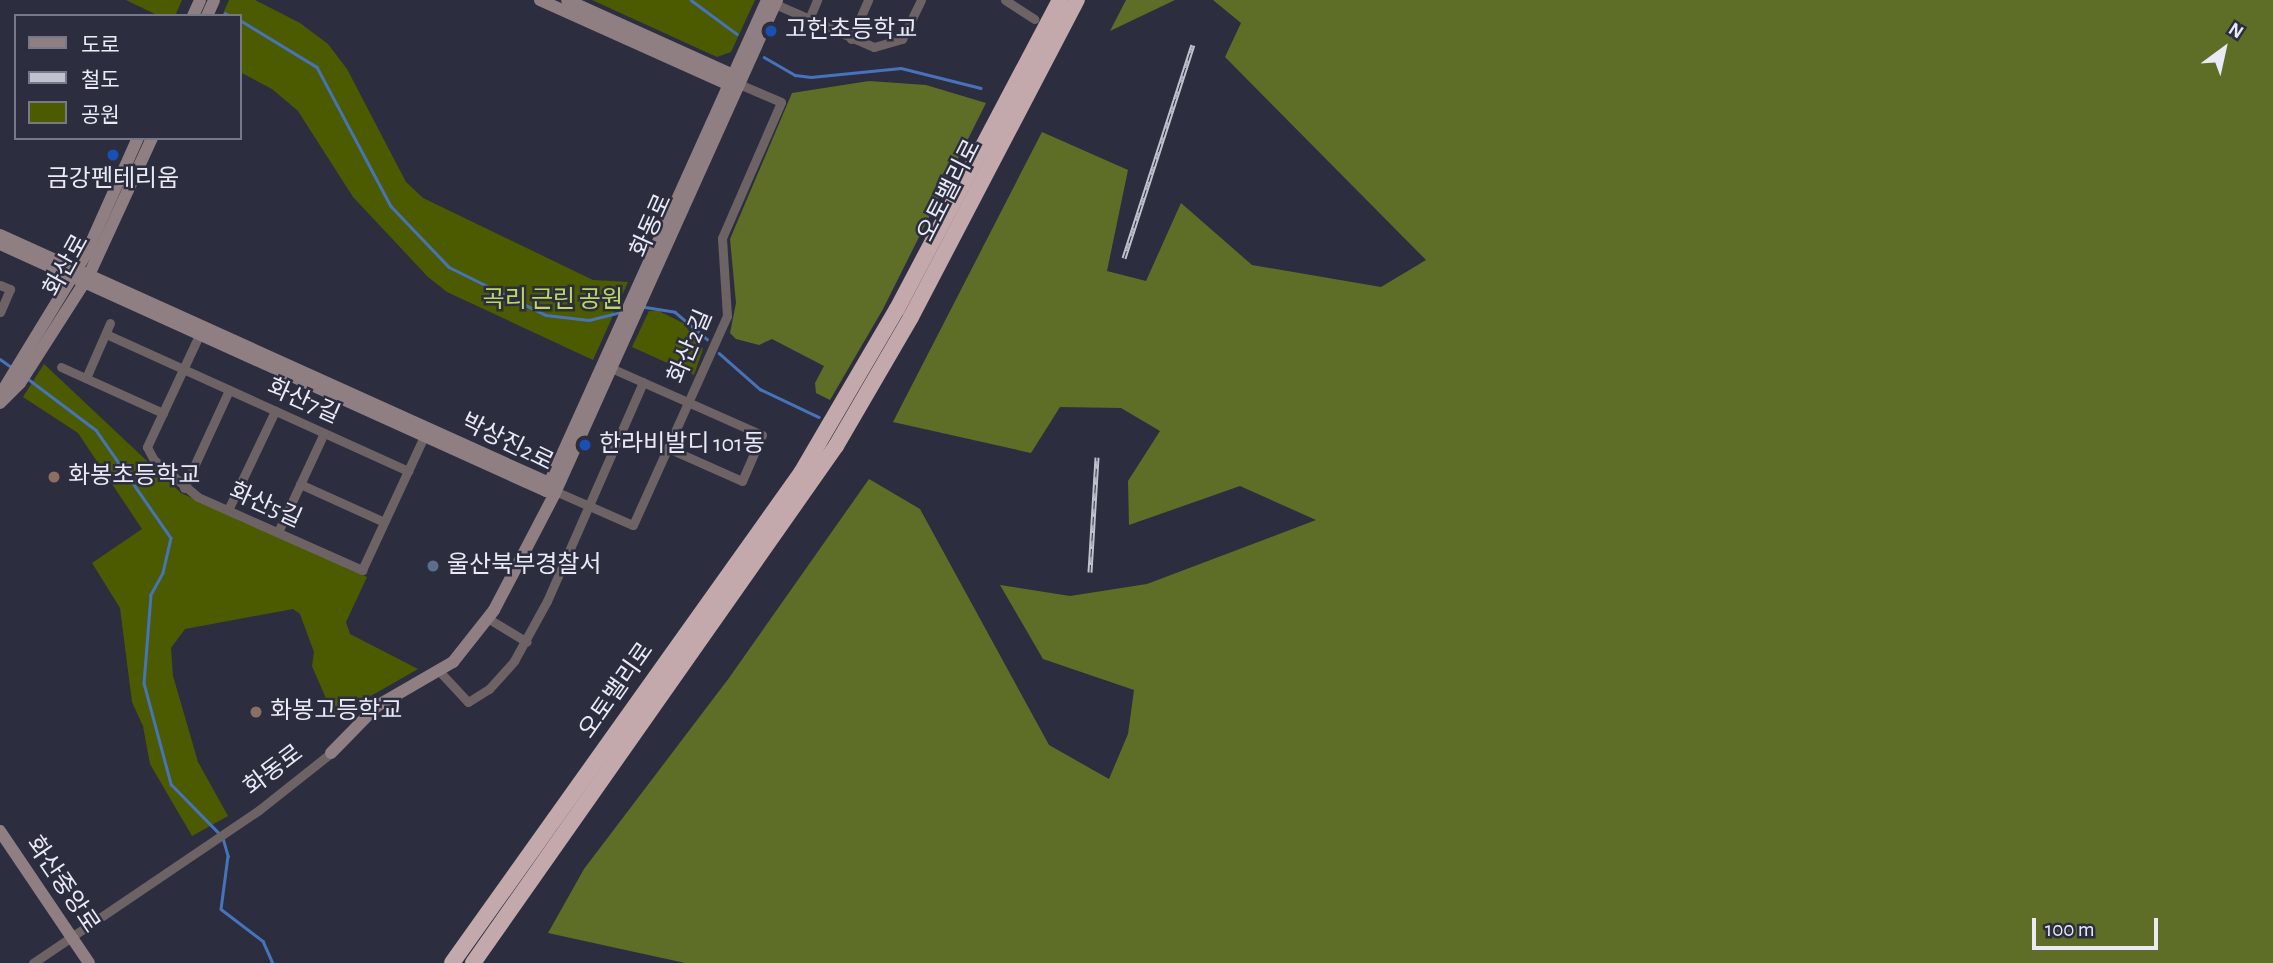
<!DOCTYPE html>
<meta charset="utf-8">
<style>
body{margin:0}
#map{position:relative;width:2273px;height:963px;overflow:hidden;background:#2c2e3f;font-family:"Alegreya Sans","Noto Sans KR",sans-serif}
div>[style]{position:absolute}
.green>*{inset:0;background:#4c5b00}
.forest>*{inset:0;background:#5e6e26}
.stream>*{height:2.5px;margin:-1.25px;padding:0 1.25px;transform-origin:1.25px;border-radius:1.25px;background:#4773bb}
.street>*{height:9px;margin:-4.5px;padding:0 4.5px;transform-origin:4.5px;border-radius:4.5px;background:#6e6364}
.secondary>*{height:12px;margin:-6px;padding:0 6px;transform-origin:6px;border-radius:6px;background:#907f82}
.highway>*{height:16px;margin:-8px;padding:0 8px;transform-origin:8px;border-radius:8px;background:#c3a9ac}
.rail>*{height:5px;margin-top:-2.5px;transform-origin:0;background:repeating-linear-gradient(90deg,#2c2e3f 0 8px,#c1c2cf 0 16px);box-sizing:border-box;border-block:2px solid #c1c2cf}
.dots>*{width:19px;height:19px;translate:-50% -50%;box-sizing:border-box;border:4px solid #2c2e3f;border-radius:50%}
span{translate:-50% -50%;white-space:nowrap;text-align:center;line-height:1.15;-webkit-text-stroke:5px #2c2e3f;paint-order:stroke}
.poi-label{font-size:24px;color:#e9eaf6}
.left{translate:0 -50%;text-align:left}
.street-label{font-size:24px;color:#e9eaf6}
.park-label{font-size:24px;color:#bdd95d}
.legend{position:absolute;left:14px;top:14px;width:228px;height:126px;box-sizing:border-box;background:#2c2e3f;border:2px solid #787988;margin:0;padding:9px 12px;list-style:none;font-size:21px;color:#e9eaf6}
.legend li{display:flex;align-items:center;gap:14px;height:35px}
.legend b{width:35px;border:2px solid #787988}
.north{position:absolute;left:2189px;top:14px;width:70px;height:70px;-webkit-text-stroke:5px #2c2e3f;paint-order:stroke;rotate:33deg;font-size:19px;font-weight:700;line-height:28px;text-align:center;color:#e9eaf6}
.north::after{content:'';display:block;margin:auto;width:24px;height:32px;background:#e9eaf6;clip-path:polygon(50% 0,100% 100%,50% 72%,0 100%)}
.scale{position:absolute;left:2032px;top:918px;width:126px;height:32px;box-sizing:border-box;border:4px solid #e9eaf6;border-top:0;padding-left:9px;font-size:21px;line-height:24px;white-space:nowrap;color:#e9eaf6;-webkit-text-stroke:5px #2c2e3f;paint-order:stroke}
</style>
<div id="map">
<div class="green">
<i style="clip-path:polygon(126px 0,182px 0,175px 16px,159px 16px)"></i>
<i style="clip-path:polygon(229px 0,255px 0,300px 23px,328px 44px,347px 69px,406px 182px,423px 198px,593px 280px,628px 282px,593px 360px,447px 292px,428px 277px,353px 197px,298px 111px,272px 89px,240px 72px,240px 16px,222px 16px)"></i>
<i style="clip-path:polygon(592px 0,755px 0,731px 52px,717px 57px)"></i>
<i style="clip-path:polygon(649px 311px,659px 311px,683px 323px,703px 349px,694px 375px,632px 347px)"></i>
<i style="clip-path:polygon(44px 364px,181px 493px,367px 577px,346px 622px,350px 634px,418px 669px,334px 717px,312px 666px,314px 652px,300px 614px,293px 609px,185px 629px,171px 648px,173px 676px,198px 762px,228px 816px,192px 836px,150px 764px,143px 726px,132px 702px,120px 608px,92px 563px,142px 529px,78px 433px,23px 397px)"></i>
</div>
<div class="forest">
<i style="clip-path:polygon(1126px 0,1175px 0,1110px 31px)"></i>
<i style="clip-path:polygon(1213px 0,2273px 0,2273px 963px,685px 963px,548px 933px,584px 869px,729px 678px,869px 479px,920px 509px,1049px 745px,1109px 779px,1128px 734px,1134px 690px,1043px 659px,1000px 585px,1070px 596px,1147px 584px,1316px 520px,1240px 486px,1129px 525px,1128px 481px,1160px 431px,1121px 408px,1060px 407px,1031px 453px,893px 422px,1042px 132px,1128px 170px,1107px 271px,1146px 281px,1181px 203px,1252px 265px,1381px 287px,1426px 260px,1225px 57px,1241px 23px)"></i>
<i style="clip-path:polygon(869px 81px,926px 85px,986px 103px,883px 309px,830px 400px,816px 393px,815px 383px,824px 366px,772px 339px,759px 345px,736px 339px,730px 333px,736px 303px,730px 239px,792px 93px)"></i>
</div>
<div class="stream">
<i style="left:691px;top:0;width:57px;rotate:36.5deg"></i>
<i style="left:225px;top:13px;width:7px;rotate:27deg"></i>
<i style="left:240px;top:20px;width:90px;rotate:31.4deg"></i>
<i style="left:317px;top:67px;width:157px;rotate:62deg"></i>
<i style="left:391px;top:206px;width:84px;rotate:46.4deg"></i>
<i style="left:449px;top:267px;width:108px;rotate:26.3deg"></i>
<i style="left:546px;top:315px;width:43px;rotate:6.6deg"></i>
<i style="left:589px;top:320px;width:33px;rotate:-14deg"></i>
<i style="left:764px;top:57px;width:36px;rotate:30deg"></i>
<i style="left:795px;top:75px;width:16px;rotate:7deg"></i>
<i style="left:811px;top:77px;width:90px;rotate:-5.7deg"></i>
<i style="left:901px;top:68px;width:82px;rotate:14deg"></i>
<i style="left:645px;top:307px;width:30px;rotate:9deg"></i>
<i style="left:675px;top:312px;width:42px;rotate:40.2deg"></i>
<i style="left:719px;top:353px;width:55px;rotate:41.3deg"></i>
<i style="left:760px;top:389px;width:65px;rotate:25.4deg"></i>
<i style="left:0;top:359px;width:16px;rotate:35deg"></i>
<i style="left:27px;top:378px;width:86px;rotate:37deg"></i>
<i style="left:96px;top:430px;width:131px;rotate:55.2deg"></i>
<i style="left:171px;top:538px;width:36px;rotate:103deg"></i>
<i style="left:163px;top:573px;width:25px;rotate:119deg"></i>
<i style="left:151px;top:595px;width:88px;rotate:94.5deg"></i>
<i style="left:144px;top:683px;width:105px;rotate:75deg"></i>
<i style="left:171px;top:784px;width:69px;rotate:45.6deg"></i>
<i style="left:223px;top:838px;width:19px;rotate:74deg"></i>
<i style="left:228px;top:856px;width:53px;rotate:97.5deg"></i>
<i style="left:221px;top:909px;width:53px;rotate:37.3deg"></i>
<i style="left:263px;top:941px;width:24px;rotate:66deg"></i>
</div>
<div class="street">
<i style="left:1005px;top:0;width:35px;rotate:33deg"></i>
<i style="left:775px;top:4px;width:108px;rotate:23.5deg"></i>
<i style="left:874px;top:47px;width:29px;rotate:-16deg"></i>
<i style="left:902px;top:39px;width:43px;rotate:-64deg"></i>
<i style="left:809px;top:19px;width:21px;rotate:-67deg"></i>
<i style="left:851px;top:39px;width:43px;rotate:-66.4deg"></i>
<i style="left:0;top:285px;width:11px;rotate:22deg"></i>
<i style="left:10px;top:289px;width:25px;rotate:113deg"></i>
<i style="left:201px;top:331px;width:128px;rotate:115deg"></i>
<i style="left:147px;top:447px;width:15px;rotate:62deg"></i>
<i style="left:154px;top:460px;width:57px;rotate:40.1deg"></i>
<i style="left:198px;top:497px;width:180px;rotate:24deg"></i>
<i style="left:362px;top:570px;width:152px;rotate:-65.1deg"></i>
<i style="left:106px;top:334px;width:332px;rotate:24.4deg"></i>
<i style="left:61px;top:367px;width:112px;rotate:24.3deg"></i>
<i style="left:611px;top:368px;width:165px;rotate:23.9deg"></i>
<i style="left:762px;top:435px;width:50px;rotate:113.5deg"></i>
<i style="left:742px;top:481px;width:81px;rotate:-156deg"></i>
<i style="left:86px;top:378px;width:60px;rotate:-66.4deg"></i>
<i style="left:300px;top:484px;width:92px;rotate:24.3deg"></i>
<i style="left:184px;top:488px;width:108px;rotate:-65.3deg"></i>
<i style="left:555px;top:491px;width:85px;rotate:23.6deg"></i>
<i style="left:633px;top:525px;width:229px;rotate:-65.8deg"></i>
<i style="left:727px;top:316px;width:78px;rotate:-93.7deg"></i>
<i style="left:722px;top:238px;width:148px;rotate:-66.5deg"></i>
<i style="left:781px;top:102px;width:46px;rotate:-156.8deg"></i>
<i style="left:228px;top:510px;width:110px;rotate:-64.6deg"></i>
<i style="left:278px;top:532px;width:109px;rotate:-65.1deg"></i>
<i style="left:489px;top:619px;width:44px;rotate:31.2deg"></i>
<i style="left:440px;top:672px;width:41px;rotate:47deg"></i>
<i style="left:468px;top:702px;width:25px;rotate:-32deg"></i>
<i style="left:489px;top:689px;width:38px;rotate:-48deg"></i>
<i style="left:514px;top:661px;width:68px;rotate:-61.2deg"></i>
<i style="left:547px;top:601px;width:239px;rotate:-66.3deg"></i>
<i style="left:33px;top:963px;width:273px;rotate:-34.1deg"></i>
<i style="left:259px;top:810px;width:92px;rotate:-38.4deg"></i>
</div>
<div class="secondary">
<i style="left:540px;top:0;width:207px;rotate:24.2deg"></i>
<i style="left:729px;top:85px;width:10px;rotate:-6deg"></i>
<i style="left:739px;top:84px;width:11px;rotate:-124deg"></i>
<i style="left:733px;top:75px;width:182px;rotate:-155.7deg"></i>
<i style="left:193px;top:16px;width:17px;rotate:-66deg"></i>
<i style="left:207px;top:16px;width:17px;rotate:-66deg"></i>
<i style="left:0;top:235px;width:602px;rotate:24.31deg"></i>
<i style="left:549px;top:483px;width:10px;rotate:53deg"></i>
<i style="left:0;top:244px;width:599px;rotate:24.34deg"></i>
<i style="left:546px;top:491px;width:9px"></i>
<i style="left:0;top:395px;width:165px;rotate:-58.6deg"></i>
<i style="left:86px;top:254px;width:127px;rotate:-65.9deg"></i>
<i style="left:0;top:403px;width:28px;rotate:-45deg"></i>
<i style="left:20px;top:383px;width:128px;rotate:-57.4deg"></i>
<i style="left:89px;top:275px;width:151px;rotate:-65.3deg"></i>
<i style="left:547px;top:488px;width:535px;rotate:-65.73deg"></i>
<i style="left:331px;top:753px;width:66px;rotate:-45.6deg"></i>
<i style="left:377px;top:706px;width:88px;rotate:-30.1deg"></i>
<i style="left:453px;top:662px;width:66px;rotate:-51.7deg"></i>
<i style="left:494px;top:610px;width:130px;rotate:-62.4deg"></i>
<i style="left:554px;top:495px;width:543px;rotate:-65.75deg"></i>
<i style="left:0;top:831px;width:159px;rotate:56deg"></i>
</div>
<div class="highway">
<i style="left:452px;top:963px;width:602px;rotate:-54.54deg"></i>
<i style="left:801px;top:473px;width:190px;rotate:-59.7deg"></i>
<i style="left:897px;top:309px;width:349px;rotate:-62.2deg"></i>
<i style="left:473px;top:963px;width:632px;rotate:-54.93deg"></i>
<i style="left:836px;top:446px;width:149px;rotate:-59.8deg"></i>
<i style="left:911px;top:317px;width:358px;rotate:-62.4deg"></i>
</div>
<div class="rail">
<i style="left:1124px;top:258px;width:224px;rotate:-72.1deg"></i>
<i style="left:1090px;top:572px;width:115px;rotate:-86.5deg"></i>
</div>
<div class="dots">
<i style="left:771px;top:31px;background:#1a4fb4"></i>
<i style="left:113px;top:155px;background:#1a4fb4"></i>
<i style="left:585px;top:445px;background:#1a4fb4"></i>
<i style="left:54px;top:477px;background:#8d6e63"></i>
<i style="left:433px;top:566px;background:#5c6f8a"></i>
<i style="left:256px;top:712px;background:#8d6e63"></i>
</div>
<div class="poi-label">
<span class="left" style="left:785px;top:31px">고헌초등학교</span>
<span style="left:113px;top:180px">금강펜테리움</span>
<span class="left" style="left:599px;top:445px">한라비발디 101동</span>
<span class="left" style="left:68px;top:477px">화봉초등학교</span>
<span class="left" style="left:447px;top:566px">울산북부경찰서</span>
<span class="left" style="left:270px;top:712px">화봉고등학교</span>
</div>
<div class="street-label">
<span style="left:950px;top:191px;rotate:-63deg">오토밸리로</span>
<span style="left:652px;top:226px;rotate:-66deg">화동로</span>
<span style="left:67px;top:266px;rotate:-61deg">화산로</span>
<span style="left:691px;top:347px;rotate:-67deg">화산2길</span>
<span style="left:303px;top:402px;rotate:24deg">화산7길</span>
<span style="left:507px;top:443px;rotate:26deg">박상진2로</span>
<span style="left:265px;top:506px;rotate:24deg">화산5길</span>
<span style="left:617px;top:691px;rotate:-55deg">오토밸리로</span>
<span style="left:274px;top:771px;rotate:-37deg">화동로</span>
<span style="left:62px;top:885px;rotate:56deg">화산중앙로</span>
</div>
<div class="park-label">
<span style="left:553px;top:301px">곡리 근린 공원</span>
</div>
<ul class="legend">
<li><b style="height:9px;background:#907f82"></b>도로</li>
<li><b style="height:9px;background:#c1c2cf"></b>철도</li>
<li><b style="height:19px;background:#4c5b00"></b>공원</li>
</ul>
<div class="north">N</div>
<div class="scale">100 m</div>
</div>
